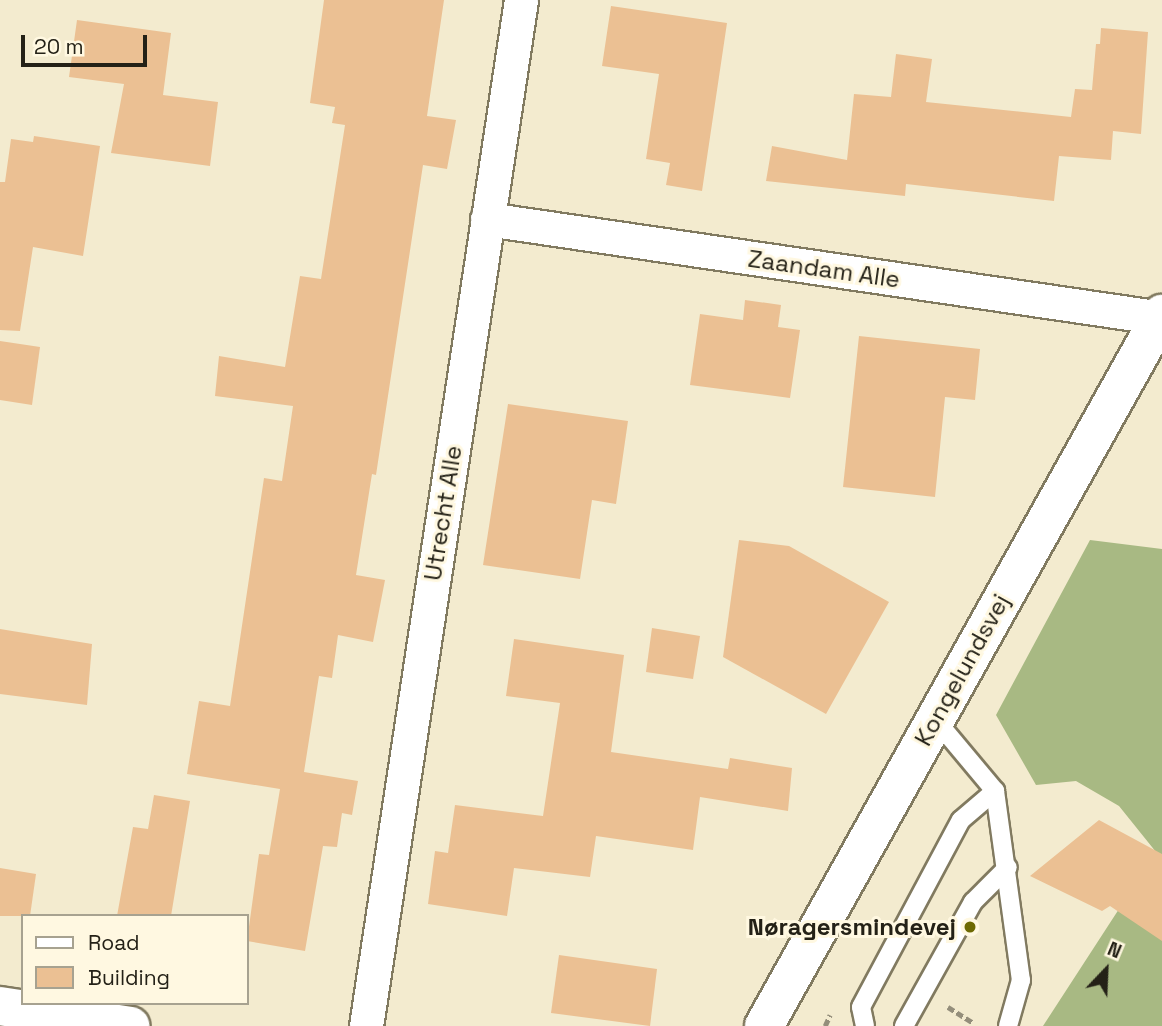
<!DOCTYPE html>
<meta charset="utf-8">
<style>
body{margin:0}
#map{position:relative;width:1162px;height:1026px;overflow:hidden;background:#f3ebcf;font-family:"Space Grotesk",sans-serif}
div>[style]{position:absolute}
.forest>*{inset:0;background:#a8b983}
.building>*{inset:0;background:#ebc093}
.path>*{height:4.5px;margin-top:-2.25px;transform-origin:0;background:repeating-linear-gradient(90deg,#948e7b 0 7px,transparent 0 10.5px)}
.roads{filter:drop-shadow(2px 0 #817a60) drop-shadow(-2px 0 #817a60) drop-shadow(0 2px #817a60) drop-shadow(0 -2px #817a60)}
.lane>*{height:18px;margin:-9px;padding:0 9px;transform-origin:9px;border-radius:9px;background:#fff}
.street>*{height:33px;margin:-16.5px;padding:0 16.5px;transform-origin:16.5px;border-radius:16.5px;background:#fff}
.secondary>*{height:38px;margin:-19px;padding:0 19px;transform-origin:19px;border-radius:19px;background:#fff}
.dots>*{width:19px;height:19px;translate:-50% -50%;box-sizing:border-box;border:4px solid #fff8e1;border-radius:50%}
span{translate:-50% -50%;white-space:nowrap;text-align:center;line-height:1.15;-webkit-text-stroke:6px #fff8e1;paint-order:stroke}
.street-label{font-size:24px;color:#242117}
.poi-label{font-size:24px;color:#242117;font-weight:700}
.right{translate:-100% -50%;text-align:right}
.legend{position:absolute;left:21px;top:914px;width:228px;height:91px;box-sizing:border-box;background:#fff8e1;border:2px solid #a7a290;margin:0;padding:9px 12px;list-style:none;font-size:21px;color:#242117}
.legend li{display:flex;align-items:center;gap:14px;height:35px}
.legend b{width:35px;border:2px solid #a7a290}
.north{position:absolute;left:1071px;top:935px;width:70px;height:70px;-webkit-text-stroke:5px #fff8e1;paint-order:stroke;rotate:23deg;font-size:19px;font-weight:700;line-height:28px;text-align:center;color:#242117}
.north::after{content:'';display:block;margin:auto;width:24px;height:32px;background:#242117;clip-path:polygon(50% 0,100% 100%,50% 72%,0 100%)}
.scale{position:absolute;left:21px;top:35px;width:126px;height:32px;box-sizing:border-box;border:4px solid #242117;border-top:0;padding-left:9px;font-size:21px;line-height:24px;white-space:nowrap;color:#242117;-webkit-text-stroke:5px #fff8e1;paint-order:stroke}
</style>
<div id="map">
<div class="forest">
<i style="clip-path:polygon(1090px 540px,1162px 549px,1162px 1026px,1043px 1026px,1156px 852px,1119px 806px,1076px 781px,1036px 785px,996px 715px)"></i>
</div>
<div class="building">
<i style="clip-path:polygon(324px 0,444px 0,427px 116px,456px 120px,447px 169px,423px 165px,376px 475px,372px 474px,356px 575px,385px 580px,373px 642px,338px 635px,332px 678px,319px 676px,304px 772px,358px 781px,352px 815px,342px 813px,337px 847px,323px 846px,305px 951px,247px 941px,259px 854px,269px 855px,280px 789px,187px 774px,199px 701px,230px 706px,264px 478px,282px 481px,293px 406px,215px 396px,219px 356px,285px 367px,300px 276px,321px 279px,345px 125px,332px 123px,335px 107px,310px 103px)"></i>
<i style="clip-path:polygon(611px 6px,727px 23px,702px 191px,666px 185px,670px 163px,646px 159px,659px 74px,602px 66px)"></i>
<i style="clip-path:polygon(77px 20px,171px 33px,163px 95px,218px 102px,210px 166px,111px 153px,124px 84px,69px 77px)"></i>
<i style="clip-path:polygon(1101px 28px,1148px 32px,1141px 134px,1113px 131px,1111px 160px,1059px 156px,1054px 201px,906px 184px,905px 196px,766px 181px,772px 146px,847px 160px,854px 94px,891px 97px,896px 54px,932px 59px,926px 102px,1071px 117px,1075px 89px,1092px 90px,1096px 44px,1100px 44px)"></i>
<i style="clip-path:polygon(34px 136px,100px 146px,83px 256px,33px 247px,20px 331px,0 330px,0 182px,5px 182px,11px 139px,33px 142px)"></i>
<i style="clip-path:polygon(745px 300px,781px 305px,778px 327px,800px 330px,790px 398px,690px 385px,700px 314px,743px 320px)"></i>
<i style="clip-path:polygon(859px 336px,980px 349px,975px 400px,945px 397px,935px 497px,843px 487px)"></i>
<i style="clip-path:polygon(0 341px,40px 347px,32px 405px,0 400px)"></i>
<i style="clip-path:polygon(508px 404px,628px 421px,616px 504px,592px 500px,580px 579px,483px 565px)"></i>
<i style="clip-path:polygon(739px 540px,789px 546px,889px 602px,826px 714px,723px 657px)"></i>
<i style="clip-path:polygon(652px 628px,700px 636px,693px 679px,646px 672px)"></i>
<i style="clip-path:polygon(0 629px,92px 644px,87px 705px,0 694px)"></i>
<i style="clip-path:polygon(514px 639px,624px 655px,611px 752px,728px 769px,730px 758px,792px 768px,788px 811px,700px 797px,693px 850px,596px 836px,590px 877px,514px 868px,507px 916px,428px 904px,435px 851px,448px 853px,455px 805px,543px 816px,560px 703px,506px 696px)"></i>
<i style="clip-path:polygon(154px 795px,190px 801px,171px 916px,117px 916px,133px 827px,148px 829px)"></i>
<i style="clip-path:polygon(1099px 820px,1162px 854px,1162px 941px,1110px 906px,1102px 911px,1030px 876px)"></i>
<i style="clip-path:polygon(0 868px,36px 874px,30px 916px,0 916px)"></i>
<i style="clip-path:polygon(559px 955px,657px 969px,650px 1026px,551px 1013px)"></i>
</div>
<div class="path">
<i style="left:948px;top:1007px;width:31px;rotate:32deg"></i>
<i style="left:825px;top:1026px;width:12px;rotate:-66deg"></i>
</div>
<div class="roads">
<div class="lane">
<i style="left:934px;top:718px;width:95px;rotate:50.1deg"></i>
<i style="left:995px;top:791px;width:191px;rotate:82.2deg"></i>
<i style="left:1021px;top:980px;width:48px;rotate:105.8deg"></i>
<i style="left:865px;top:1026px;width:19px;rotate:-102deg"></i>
<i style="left:861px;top:1007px;width:212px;rotate:-61.9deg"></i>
<i style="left:961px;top:820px;width:45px;rotate:-40.5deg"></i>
<i style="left:904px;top:1026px;width:142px;rotate:-60.9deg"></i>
<i style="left:973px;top:902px;width:49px;rotate:-45deg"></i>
</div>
<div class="street">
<i style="left:487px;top:219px;width:682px;rotate:8.34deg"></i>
<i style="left:366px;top:1026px;width:1038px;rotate:-81.41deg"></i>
</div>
<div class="secondary">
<i style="left:0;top:1006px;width:132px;rotate:8.7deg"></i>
<i style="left:764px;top:1026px;width:816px;rotate:-60.8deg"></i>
</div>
</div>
<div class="dots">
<i style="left:970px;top:927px;background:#6d6902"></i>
</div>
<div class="street-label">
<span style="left:824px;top:269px;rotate:8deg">Zaandam Alle</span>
<span style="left:443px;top:513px;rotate:-81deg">Utrecht Alle</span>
<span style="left:962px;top:670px;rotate:-61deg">Kongelundsvej</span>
</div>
<div class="poi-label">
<span class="right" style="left:956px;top:927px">Nøragersmindevej</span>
</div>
<ul class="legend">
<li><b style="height:9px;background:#fff"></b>Road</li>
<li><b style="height:19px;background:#ebc093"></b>Building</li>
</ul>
<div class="north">N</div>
<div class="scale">20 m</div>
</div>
